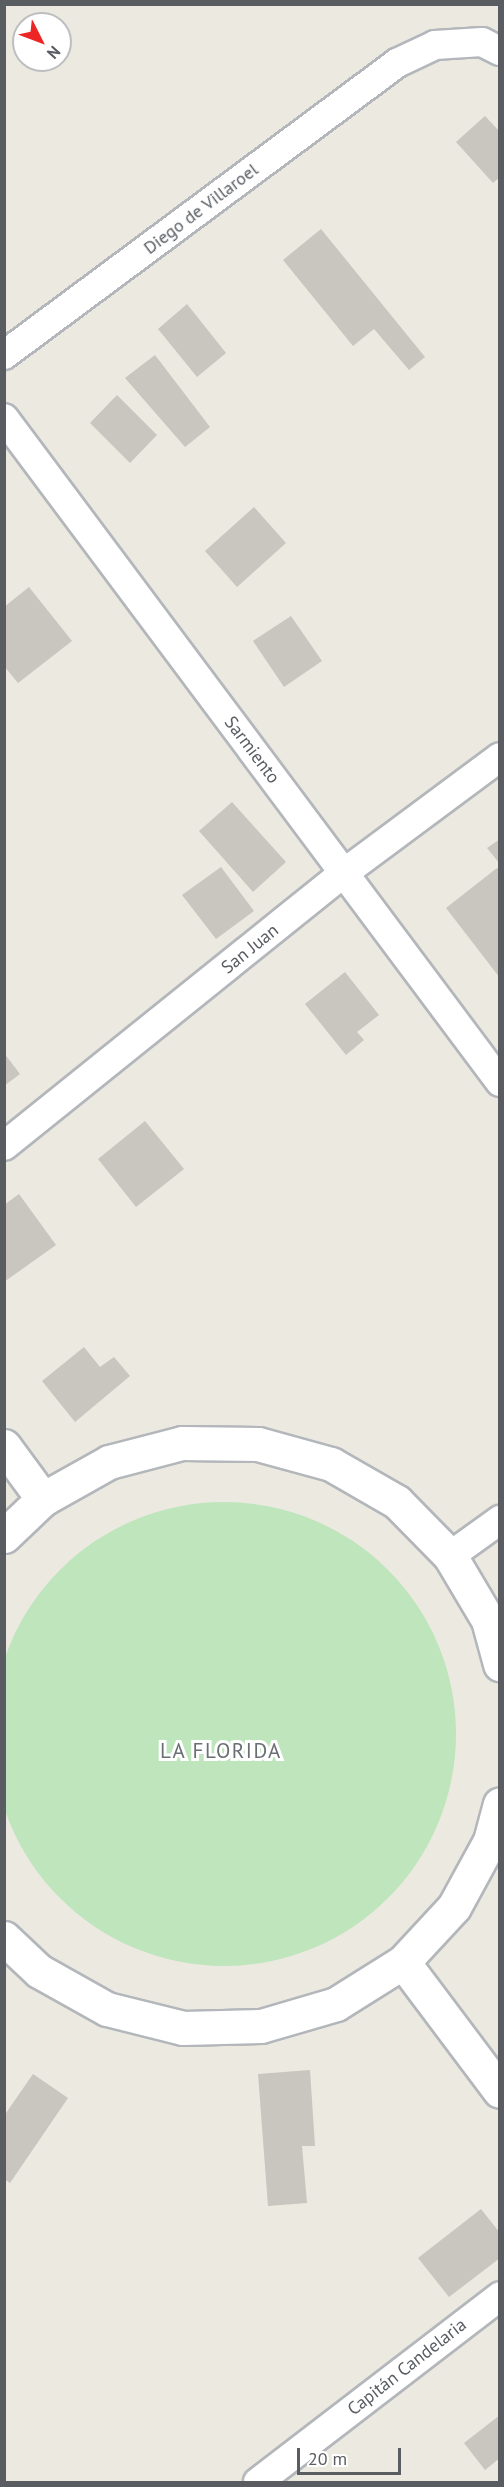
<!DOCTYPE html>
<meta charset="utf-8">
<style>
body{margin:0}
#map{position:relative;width:504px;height:2487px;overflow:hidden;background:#ece9e0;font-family:"PT Sans",sans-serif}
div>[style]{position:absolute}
.green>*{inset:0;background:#bee5bb}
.round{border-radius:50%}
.building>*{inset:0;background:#c9c5bf}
.roads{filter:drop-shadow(2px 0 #b3b7bb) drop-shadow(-2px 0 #b3b7bb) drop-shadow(0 2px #b3b7bb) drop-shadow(0 -2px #b3b7bb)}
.minor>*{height:28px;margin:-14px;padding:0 14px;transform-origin:14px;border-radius:14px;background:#fff}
.tertiary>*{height:33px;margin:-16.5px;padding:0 16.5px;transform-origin:16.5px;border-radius:16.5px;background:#fff}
span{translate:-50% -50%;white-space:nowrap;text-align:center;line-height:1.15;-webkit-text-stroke:6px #fff;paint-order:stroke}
.street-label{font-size:18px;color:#595d62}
.quarter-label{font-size:21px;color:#6a6f74;letter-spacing:1.5px}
.frame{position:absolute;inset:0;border:6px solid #595d62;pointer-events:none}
.north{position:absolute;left:12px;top:12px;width:60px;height:60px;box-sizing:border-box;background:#fff;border:2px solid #bdbec0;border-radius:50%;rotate:132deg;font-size:16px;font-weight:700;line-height:24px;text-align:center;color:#595d62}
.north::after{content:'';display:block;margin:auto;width:21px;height:27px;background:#ee2525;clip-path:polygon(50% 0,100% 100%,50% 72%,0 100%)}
.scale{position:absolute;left:297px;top:2448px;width:104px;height:27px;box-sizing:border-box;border:3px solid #595d62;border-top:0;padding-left:8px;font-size:18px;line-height:21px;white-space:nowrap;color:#595d62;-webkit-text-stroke:4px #fff;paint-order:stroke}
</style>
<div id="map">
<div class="green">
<i class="round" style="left:-8px;top:1502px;width:464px;height:464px"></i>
</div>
<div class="building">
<i style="clip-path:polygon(485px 116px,500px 132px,500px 177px,493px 183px,456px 142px)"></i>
<i style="clip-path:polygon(321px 229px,425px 357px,409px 370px,374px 329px,353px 346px,283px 260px)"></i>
<i style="clip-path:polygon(187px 304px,226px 353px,197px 377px,158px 329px)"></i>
<i style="clip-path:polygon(155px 355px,210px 427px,185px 447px,125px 378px)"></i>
<i style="clip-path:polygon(117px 395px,157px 435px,130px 463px,90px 423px)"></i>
<i style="clip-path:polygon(254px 507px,286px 543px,237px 587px,205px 551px)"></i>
<i style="clip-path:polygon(29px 587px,72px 641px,18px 683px,4px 666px,4px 607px)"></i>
<i style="clip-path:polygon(291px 616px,322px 661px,284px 687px,253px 641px)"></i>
<i style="clip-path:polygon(232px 802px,286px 862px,253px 892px,199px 831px)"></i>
<i style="clip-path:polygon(500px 839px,500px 864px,487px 848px)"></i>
<i style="clip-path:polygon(221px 867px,254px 911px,216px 939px,182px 895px)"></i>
<i style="clip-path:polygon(497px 868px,500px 871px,500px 978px,446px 908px)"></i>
<i style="clip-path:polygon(345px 972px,379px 1015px,357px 1032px,364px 1040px,346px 1055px,305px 1004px)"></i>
<i style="clip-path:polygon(4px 1053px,20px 1074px,4px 1086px)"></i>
<i style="clip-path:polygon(145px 1121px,184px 1169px,136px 1207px,98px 1159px)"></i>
<i style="clip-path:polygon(19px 1194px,56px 1245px,4px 1282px,4px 1205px)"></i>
<i style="clip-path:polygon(84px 1347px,100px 1367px,114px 1357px,130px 1376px,75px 1422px,42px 1381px)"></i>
<i style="clip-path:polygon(310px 2070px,315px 2146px,302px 2146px,307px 2203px,268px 2206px,258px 2074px)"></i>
<i style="clip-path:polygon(33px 2074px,68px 2098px,10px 2183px,4px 2179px,4px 2116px)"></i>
<i style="clip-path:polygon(481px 2209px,500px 2233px,500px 2258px,449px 2297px,418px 2258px)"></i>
<i style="clip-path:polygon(500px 2415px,500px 2458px,485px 2470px,464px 2443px)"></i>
</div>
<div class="roads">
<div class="minor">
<i style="left:4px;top:355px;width:490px;rotate:-36.6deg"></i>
<i style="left:397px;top:63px;width:42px;rotate:-25.3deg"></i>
<i style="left:435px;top:45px;width:47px;rotate:-3.7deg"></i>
<i style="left:482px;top:42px;width:20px;rotate:27deg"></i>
<i style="left:4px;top:418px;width:829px;rotate:53.24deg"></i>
<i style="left:4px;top:1146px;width:436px;rotate:-38.8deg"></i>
<i style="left:344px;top:873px;width:194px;rotate:-36.6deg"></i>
<i style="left:450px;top:1556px;width:62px;rotate:-35.8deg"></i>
<i style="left:258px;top:2482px;width:305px;rotate:-37.5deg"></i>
</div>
<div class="tertiary">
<i style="left:4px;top:1446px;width:66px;rotate:53.7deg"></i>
<i style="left:4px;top:1536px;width:54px;rotate:-43.5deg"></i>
<i style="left:43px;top:1499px;width:76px;rotate:-29.3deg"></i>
<i style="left:109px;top:1462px;width:75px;rotate:-14.6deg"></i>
<i style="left:182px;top:1443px;width:76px;rotate:0.8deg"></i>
<i style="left:258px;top:1444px;width:76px;rotate:15.3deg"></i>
<i style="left:331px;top:1464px;width:76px;rotate:29.9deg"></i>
<i style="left:397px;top:1502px;width:76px;rotate:45.5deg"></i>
<i style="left:450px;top:1556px;width:74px;rotate:59.3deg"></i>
<i style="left:488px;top:1620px;width:46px;rotate:74.7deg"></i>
<i style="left:4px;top:1938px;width:48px;rotate:43.3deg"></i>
<i style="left:39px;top:1971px;width:78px;rotate:29.2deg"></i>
<i style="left:107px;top:2009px;width:78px;rotate:14deg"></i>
<i style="left:183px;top:2028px;width:78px;rotate:-1.5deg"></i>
<i style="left:261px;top:2026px;width:78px;rotate:-16.3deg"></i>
<i style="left:336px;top:2004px;width:79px;rotate:-32.1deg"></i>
<i style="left:403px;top:1962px;width:75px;rotate:-47.2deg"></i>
<i style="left:454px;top:1907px;width:75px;rotate:-61.4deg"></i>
<i style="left:490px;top:1841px;width:38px;rotate:-75deg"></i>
<i style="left:403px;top:1962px;width:161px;rotate:53.1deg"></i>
</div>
</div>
<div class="street-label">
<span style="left:201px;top:209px;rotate:-37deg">Diego de Villaroel</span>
<span style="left:252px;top:750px;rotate:53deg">Sarmiento</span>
<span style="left:250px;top:949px;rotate:-39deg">San Juan</span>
<span style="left:407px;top:2367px;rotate:-38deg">Capitán Candelaria</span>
</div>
<div class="quarter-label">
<span style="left:221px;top:1751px">LA FLORIDA</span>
</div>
<div class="frame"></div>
<div class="north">N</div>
<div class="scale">20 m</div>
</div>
